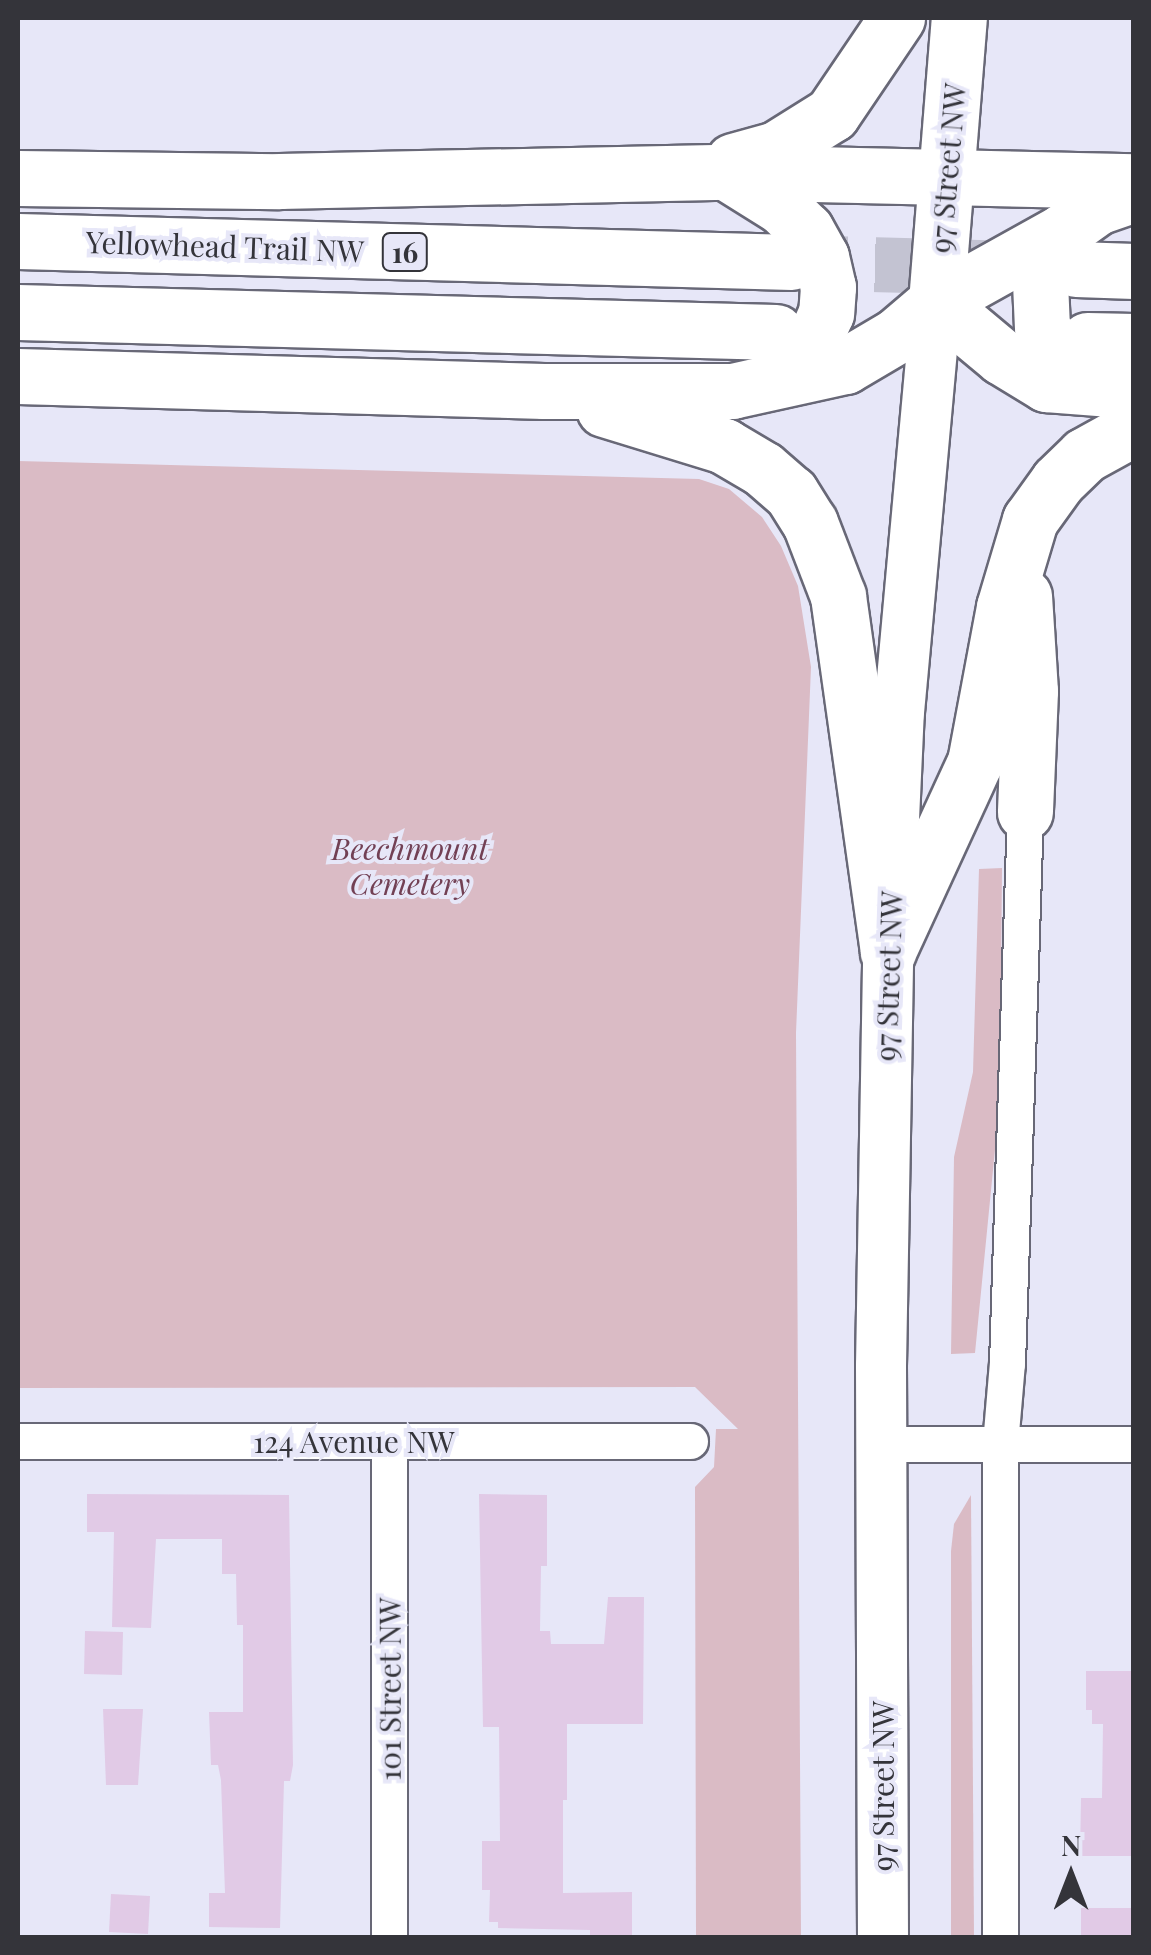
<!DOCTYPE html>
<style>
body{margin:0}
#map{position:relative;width:1151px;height:1955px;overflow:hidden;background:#e7e7f8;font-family:"Playfair Display",serif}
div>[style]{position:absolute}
.green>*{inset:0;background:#dabbc5}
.building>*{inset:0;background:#e1cae6}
.motorway-tunnel>*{height:55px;margin-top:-27.5px;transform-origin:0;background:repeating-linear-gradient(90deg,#c3c3d2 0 55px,transparent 0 83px)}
.roads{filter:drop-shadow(2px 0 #686877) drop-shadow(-2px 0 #686877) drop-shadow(0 2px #686877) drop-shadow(0 -2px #686877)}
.minor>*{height:35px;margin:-17.5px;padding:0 17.5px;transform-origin:17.5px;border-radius:17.5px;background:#fff}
.secondary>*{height:50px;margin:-25px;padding:0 25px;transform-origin:25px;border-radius:25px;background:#fff}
.primary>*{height:55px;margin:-27.5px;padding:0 27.5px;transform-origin:27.5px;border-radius:27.5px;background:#fff}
.motorway>*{height:55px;margin:-27.5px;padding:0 27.5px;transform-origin:27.5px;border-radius:27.5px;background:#fff}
span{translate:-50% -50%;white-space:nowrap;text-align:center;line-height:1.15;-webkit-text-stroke:8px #e7e7f8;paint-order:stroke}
.shield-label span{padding:2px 8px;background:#e7e7f8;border:2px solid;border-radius:8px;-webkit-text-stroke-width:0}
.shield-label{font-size:28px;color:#34343a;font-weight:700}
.street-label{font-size:30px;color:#34343a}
.park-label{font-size:30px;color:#724054;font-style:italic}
.frame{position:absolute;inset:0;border:20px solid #34343a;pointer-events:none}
.north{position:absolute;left:1021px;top:1825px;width:100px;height:100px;-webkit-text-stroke:8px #e7e7f8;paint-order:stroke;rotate:0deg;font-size:28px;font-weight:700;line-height:40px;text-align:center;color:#34343a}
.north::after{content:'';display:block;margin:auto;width:35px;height:45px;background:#34343a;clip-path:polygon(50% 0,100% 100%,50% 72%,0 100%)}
</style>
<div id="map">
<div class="green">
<i style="clip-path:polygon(18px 461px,699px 479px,729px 489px,762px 517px,781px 546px,798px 586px,811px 667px,796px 1033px,801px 1937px,696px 1937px,695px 1487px,714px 1467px,716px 1429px,738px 1429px,695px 1387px,18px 1388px)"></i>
<i style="clip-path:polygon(1002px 868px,1000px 1099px,975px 1353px,951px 1354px,954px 1157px,973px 1072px,979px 869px)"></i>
<i style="clip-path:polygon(971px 1495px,974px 1937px,951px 1938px,951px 1551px,954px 1524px)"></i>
</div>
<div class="building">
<i style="clip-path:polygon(87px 1494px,289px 1495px,293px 1765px,290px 1781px,284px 1781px,280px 1928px,209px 1927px,209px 1893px,225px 1893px,221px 1780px,218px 1765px,211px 1765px,209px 1712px,243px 1712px,243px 1625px,237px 1625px,236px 1574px,222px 1574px,222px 1539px,156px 1539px,151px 1628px,112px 1627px,114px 1532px,87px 1532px)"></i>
<i style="clip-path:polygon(479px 1494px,547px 1495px,547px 1566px,541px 1566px,540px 1631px,550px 1631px,551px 1644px,604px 1644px,608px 1597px,644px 1597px,643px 1724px,567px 1724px,567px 1800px,563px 1800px,563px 1893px,632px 1892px,632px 1936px,590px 1937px,590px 1930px,498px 1928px,498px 1922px,489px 1922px,490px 1890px,482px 1890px,482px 1841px,500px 1841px,499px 1727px,483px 1727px)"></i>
<i style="clip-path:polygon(85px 1631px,123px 1632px,122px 1675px,84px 1674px)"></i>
<i style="clip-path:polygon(1086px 1671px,1134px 1671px,1134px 1856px,1080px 1856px,1081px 1798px,1102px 1798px,1103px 1724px,1092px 1724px,1092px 1710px,1086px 1710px)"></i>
<i style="clip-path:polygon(103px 1709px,143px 1709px,138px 1785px,106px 1785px)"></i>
<i style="clip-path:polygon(111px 1894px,150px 1896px,148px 1934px,109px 1932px)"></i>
<i style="clip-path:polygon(1081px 1908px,1134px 1908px,1134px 1938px,1081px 1938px)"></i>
</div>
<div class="motorway-tunnel">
<i style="left:792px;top:262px;width:196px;rotate:1.5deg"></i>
</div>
<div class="roads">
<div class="minor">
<i style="left:18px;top:1441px;width:672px"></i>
<i style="left:389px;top:1441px;width:497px;rotate:90deg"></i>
<i style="left:881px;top:1444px;width:253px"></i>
<i style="left:1000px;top:1938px;width:494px;rotate:-90deg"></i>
<i style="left:1000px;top:1444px;width:81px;rotate:-85.1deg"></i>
<i style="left:1007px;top:1363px;width:551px;rotate:-88.13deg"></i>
</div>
<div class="secondary">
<i style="left:883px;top:1938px;width:572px;rotate:-90.2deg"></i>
<i style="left:881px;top:1366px;width:415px;rotate:-89deg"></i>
<i style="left:888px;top:951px;width:239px;rotate:-87.4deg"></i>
<i style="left:899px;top:712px;width:412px;rotate:-84.8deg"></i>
</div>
<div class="primary">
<i style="left:936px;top:302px;width:285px;rotate:-85.4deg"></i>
</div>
<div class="motorway">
<i style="left:733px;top:161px;width:45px;rotate:-15.6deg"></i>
<i style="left:776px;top:149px;width:66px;rotate:-32deg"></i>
<i style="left:832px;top:114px;width:116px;rotate:-55.9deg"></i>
<i style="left:726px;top:172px;width:66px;rotate:32deg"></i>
<i style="left:782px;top:207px;width:33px;rotate:44deg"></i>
<i style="left:806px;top:230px;width:31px;rotate:61deg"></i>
<i style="left:821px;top:257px;width:31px;rotate:77deg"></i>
<i style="left:828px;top:287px;width:26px;rotate:94deg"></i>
<i style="left:826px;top:313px;width:30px;rotate:114deg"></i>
<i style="left:814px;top:340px;width:57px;rotate:134.3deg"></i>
<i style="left:18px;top:178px;width:261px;rotate:0.7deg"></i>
<i style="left:279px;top:181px;width:447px;rotate:-1.2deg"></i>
<i style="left:726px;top:172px;width:408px;rotate:1.3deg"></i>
<i style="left:1062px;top:232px;width:26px;rotate:127deg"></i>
<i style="left:1046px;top:253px;width:30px;rotate:102deg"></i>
<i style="left:1040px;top:282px;width:45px;rotate:87.5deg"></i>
<i style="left:1042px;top:327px;width:26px;rotate:59deg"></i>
<i style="left:1055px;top:349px;width:34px;rotate:40deg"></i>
<i style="left:1081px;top:371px;width:31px;rotate:22deg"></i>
<i style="left:18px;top:241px;width:774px;rotate:1.55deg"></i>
<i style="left:1076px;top:269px;width:58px;rotate:2deg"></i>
<i style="left:936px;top:302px;width:86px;rotate:39.8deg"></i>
<i style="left:1002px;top:357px;width:52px;rotate:31.5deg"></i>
<i style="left:1046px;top:384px;width:88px;rotate:4.5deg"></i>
<i style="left:18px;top:312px;width:758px;rotate:1.51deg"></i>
<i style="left:1087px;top:340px;width:47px;rotate:1.2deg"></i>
<i style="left:18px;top:376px;width:526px;rotate:1.63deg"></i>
<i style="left:544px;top:391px;width:188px"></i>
<i style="left:732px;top:391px;width:116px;rotate:-12.5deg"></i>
<i style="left:845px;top:366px;width:59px;rotate:-30.5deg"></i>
<i style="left:896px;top:336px;width:52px;rotate:-40.4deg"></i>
<i style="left:936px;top:302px;width:144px;rotate:-29.1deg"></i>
<i style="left:1062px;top:232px;width:43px;rotate:-35.5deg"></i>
<i style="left:1097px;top:207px;width:39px;rotate:-19deg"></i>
<i style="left:604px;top:409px;width:126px;rotate:17.1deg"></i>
<i style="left:724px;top:446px;width:45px;rotate:30.5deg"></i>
<i style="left:763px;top:469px;width:37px;rotate:41deg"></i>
<i style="left:791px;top:493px;width:36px;rotate:58deg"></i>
<i style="left:810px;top:523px;width:78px;rotate:69deg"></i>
<i style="left:838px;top:596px;width:359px;rotate:82deg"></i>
<i style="left:1024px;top:596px;width:95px;rotate:86.4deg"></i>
<i style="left:1030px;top:691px;width:121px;rotate:92.4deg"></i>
<i style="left:888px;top:951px;width:208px;rotate:-65.3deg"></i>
<i style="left:975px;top:762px;width:158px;rotate:-79.4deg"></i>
<i style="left:1004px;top:607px;width:91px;rotate:-73.4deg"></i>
<i style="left:1030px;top:520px;width:48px;rotate:-54.3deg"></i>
<i style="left:1058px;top:481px;width:37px;rotate:-44deg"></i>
<i style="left:1085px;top:455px;width:56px;rotate:-28.9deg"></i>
</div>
</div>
<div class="shield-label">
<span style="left:405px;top:252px">16</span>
</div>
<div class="street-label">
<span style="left:947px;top:168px;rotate:-85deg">97 Street NW</span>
<span style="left:225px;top:246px;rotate:2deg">Yellowhead Trail NW</span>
<span style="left:888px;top:976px;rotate:-88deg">97 Street NW</span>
<span style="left:354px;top:1441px">124 Avenue NW</span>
<span style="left:389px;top:1689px;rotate:-90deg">101 Street NW</span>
<span style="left:882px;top:1786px;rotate:-90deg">97 Street NW</span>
</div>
<div class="park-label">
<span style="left:410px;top:865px">Beechmount<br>Cemetery</span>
</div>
<div class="frame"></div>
<div class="north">N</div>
</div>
